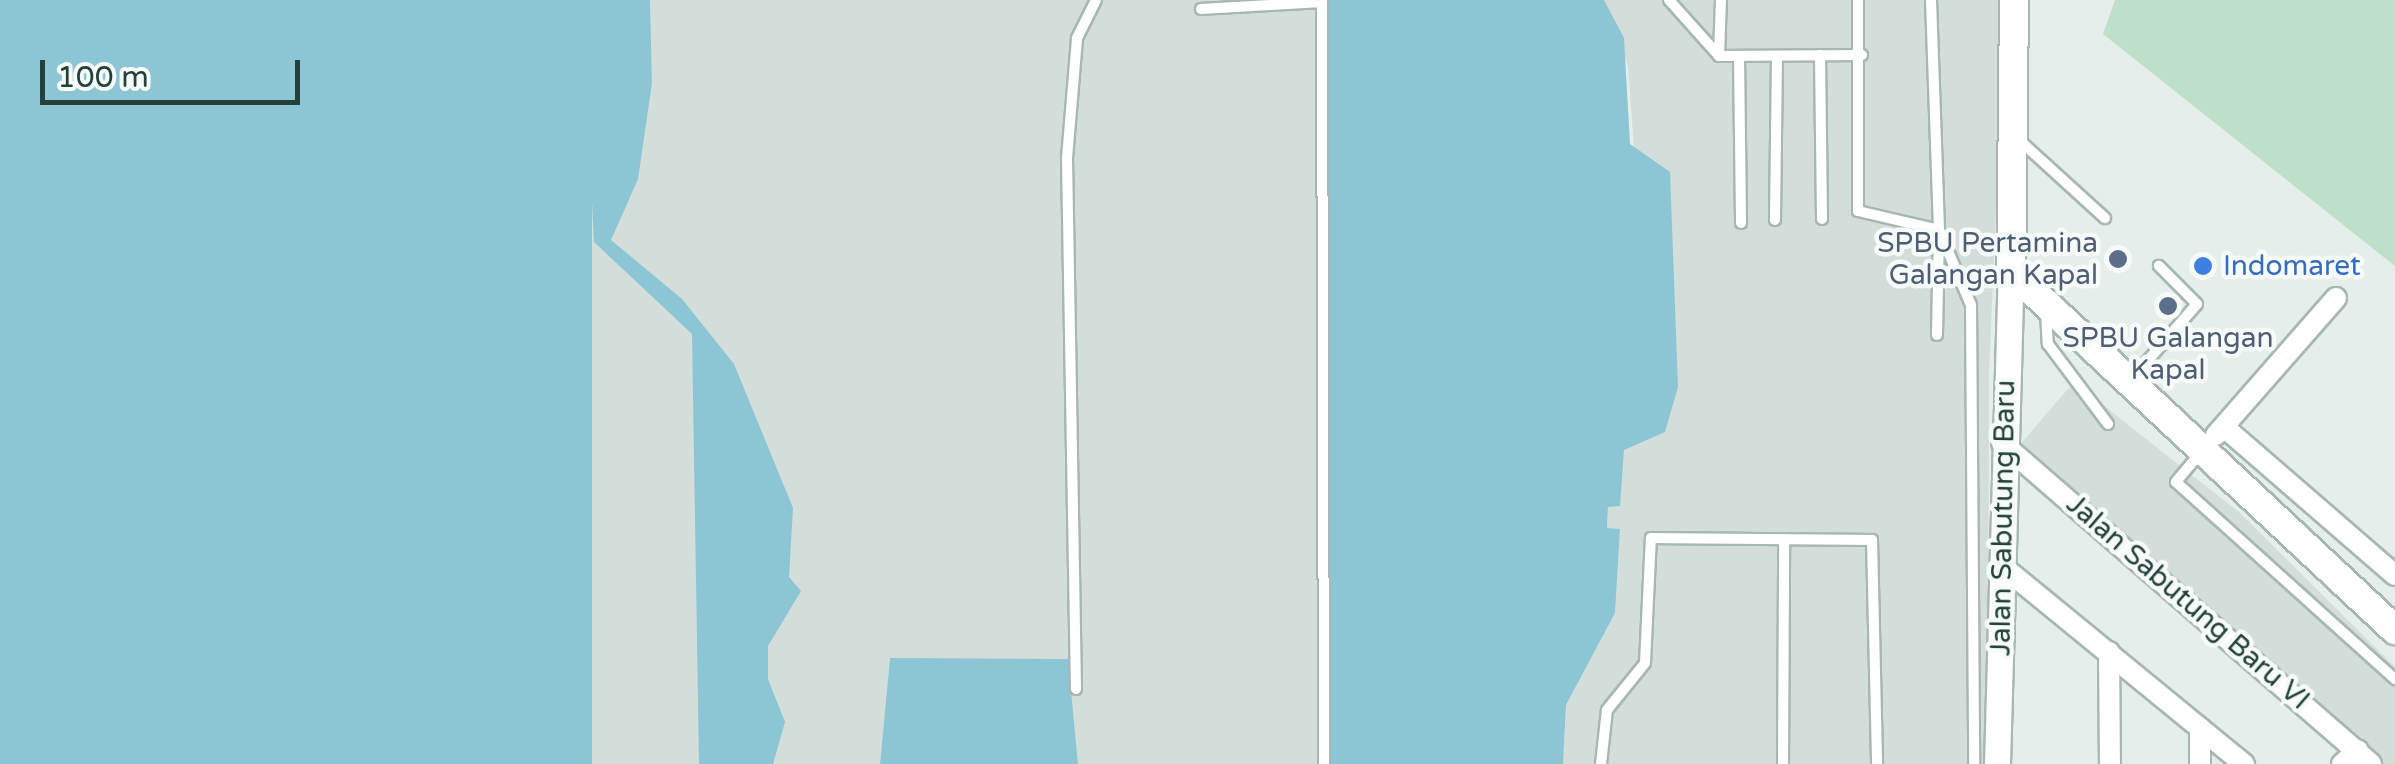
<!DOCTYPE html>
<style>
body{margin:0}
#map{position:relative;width:2395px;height:764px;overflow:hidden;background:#e5eeeb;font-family:"Varela Round",sans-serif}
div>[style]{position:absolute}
.built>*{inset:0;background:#d3deda}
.green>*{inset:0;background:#bee0c9}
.water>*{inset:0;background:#8cc5d4}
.roads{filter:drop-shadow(2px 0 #a7b7b3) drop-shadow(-2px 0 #a7b7b3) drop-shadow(0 2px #a7b7b3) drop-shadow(0 -2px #a7b7b3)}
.service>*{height:10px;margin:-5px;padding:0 5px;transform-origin:5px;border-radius:5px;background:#fff}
.minor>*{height:20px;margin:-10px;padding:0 10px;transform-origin:10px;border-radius:10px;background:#fff}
.tertiary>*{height:25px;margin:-12.5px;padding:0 12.5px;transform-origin:12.5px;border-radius:12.5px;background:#fff}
.secondary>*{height:28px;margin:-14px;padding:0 14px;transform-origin:14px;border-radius:14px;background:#fff}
.dots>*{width:28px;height:28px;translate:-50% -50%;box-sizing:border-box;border:5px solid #f6faf8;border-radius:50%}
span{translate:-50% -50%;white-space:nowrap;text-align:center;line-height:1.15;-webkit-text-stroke:9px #f6faf8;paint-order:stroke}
.service-label{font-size:28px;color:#4e5e75}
.right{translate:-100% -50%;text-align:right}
.shop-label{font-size:28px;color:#366cbe}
.left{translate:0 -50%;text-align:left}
.street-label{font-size:28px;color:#23413b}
.scale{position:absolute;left:40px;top:60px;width:260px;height:45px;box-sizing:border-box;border:5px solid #23413b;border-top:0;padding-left:12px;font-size:30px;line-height:35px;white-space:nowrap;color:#23413b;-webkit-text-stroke:8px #f6faf8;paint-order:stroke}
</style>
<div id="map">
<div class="built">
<i style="clip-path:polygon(650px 0,1328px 0,1330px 764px,1078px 764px,1073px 712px,890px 659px,880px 764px,592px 764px,591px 202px,652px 83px)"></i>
<i style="clip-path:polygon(1604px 0,2005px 0,1989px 374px,1988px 764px,1563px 764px,1566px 705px,1615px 613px,1620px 530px,1607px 528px,1608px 506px,1619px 506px,1624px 449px,1655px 436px,1628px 66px)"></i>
<i style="clip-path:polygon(2074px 382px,2240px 513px,2395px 667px,2395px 764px,2373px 764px,2016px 449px)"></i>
</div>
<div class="green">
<i style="clip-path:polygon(2115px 0,2395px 0,2395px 266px,2103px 34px)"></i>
</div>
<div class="water">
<i style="clip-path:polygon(0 0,650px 0,652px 83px,638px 179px,611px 240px,682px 299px,734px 364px,793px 508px,789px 577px,801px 591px,768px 646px,768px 679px,785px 722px,773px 764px,699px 764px,692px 334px,594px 242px,592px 202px,592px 764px,0 764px)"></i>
<i style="clip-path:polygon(1328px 0,1604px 0,1624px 38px,1630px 144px,1670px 172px,1678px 387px,1665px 432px,1624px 450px,1620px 506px,1608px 507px,1607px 528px,1620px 529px,1615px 613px,1566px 705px,1563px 764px,1330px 764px)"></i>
<i style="clip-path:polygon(890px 658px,1068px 659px,1078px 764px,880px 764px)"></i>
</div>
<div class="roads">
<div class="service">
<i style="left:1322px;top:0;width:764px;rotate:89.85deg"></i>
<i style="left:1669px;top:0;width:75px;rotate:48.2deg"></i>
<i style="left:1719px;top:56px;width:143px;rotate:-0.4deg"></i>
<i style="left:1858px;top:0;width:211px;rotate:90deg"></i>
<i style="left:1858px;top:211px;width:83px;rotate:13.2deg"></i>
<i style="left:1939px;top:230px;width:105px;rotate:91.1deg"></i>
<i style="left:1931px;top:0;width:230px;rotate:88deg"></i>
<i style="left:1939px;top:230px;width:82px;rotate:66.9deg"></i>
<i style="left:1971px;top:305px;width:459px;rotate:89.6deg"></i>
<i style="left:1201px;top:9px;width:121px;rotate:-3.3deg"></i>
<i style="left:1820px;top:55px;width:164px;rotate:89.3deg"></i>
<i style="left:1719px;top:56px;width:56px;rotate:-88deg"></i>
<i style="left:1739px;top:56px;width:167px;rotate:89.3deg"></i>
<i style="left:2017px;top:138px;width:119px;rotate:42.3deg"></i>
<i style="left:1775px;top:220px;width:164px;rotate:-89.3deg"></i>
<i style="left:2046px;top:311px;width:33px;rotate:87deg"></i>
<i style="left:2048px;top:344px;width:100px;rotate:53.1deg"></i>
<i style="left:2129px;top:382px;width:103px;rotate:-48.9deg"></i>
<i style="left:2197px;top:304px;width:54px;rotate:-135deg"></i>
<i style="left:2201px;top:452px;width:39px;rotate:130deg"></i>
<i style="left:2176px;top:482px;width:295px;rotate:42deg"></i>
<i style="left:1076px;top:689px;width:531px;rotate:-90.97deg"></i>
<i style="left:1067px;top:158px;width:120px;rotate:-85.2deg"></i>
<i style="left:1077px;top:38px;width:42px;rotate:-63.4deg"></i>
<i style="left:1601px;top:764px;width:54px;rotate:-83.7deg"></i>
<i style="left:1607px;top:710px;width:60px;rotate:-51deg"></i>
<i style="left:1645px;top:663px;width:125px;rotate:-87.3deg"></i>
<i style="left:1651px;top:538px;width:221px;rotate:0.5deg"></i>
<i style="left:1872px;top:540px;width:224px;rotate:88.7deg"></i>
<i style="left:1783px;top:764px;width:225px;rotate:-89.7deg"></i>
</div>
<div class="minor">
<i style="left:2224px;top:427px;width:226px;rotate:40.9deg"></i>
<i style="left:2216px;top:435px;width:182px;rotate:-48.8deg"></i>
<i style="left:2002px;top:443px;width:489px;rotate:41deg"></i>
<i style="left:2002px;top:566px;width:313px;rotate:39.3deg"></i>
<i style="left:2109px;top:652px;width:112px;rotate:89.5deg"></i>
<i style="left:2200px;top:764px;width:36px;rotate:-90deg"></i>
<i style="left:2342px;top:764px;width:21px;rotate:-41deg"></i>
</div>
<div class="tertiary">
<i style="left:1997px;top:764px;width:493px;rotate:-88.4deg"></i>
</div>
<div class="secondary">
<i style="left:2014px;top:0;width:271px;rotate:90.6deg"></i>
<i style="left:2011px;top:271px;width:526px;rotate:43.07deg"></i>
</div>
</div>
<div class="dots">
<i style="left:2118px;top:259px;background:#5c6f8a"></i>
<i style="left:2203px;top:266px;background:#3f7fe0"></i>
<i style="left:2168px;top:306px;background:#5c6f8a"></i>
</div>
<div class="service-label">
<span class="right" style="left:2098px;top:259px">SPBU Pertamina<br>Galangan Kapal</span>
<span style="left:2168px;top:354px">SPBU Galangan<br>Kapal</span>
</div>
<div class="shop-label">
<span class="left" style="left:2223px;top:266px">Indomaret</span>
</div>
<div class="street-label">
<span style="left:2003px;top:518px;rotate:-89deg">Jalan Sabutung Baru</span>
<span style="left:2188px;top:602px;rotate:41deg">Jalan Sabutung Baru VI</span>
</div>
<div class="scale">100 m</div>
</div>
